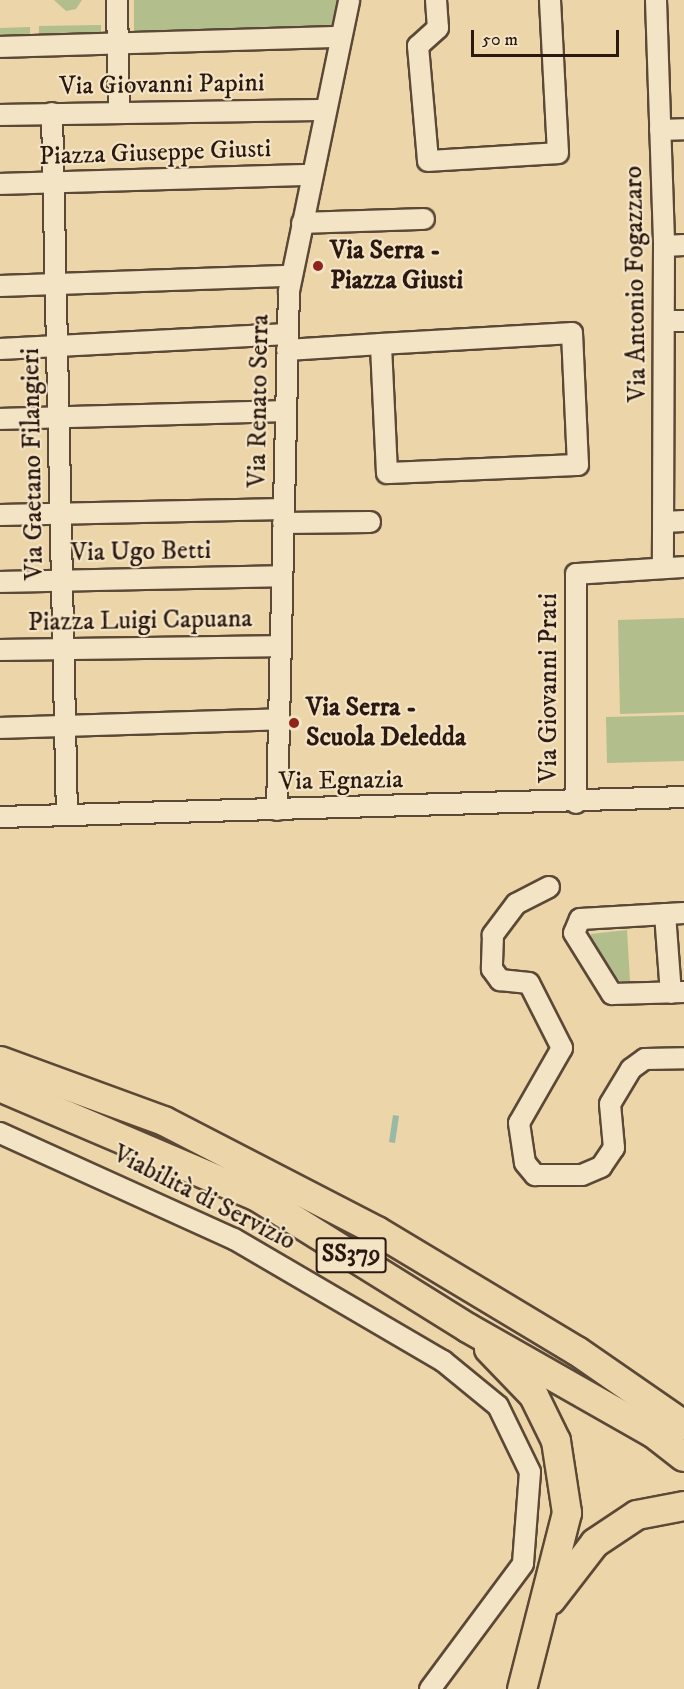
<!DOCTYPE html>
<meta charset="utf-8">
<style>
body{margin:0}
#map{position:relative;width:684px;height:1689px;overflow:hidden;background:#ecd5a8;font-family:"IM FELL DW Pica",serif}
div>[style]{position:absolute}
.green>*{inset:0;background:#b2be8c}
.water>*{inset:0;background:#99b9a4}
.roads{filter:drop-shadow(2px 0 #5b4837) drop-shadow(-2px 0 #5b4837) drop-shadow(0 2px #5b4837) drop-shadow(0 -2px #5b4837)}
.minor>*{height:20px;margin:-10px;padding:0 10px;transform-origin:10px;border-radius:10px;background:#f3e4c6}
.highway>*{height:28px;margin:-14px;padding:0 14px;transform-origin:14px;border-radius:14px;background:#ecd5a8}
.dots>*{width:16px;height:16px;translate:-50% -50%;box-sizing:border-box;border:3px solid #f3e4c6;border-radius:50%}
span{translate:-50% -50%;white-space:nowrap;text-align:center;line-height:1.15;-webkit-text-stroke:4.5px #f3e4c6;paint-order:stroke}
.shield-label span{padding:2px 4px;background:#f3e4c6;border:2px solid;border-radius:4px;-webkit-text-stroke-width:0}
.shield-label{font-size:24px;color:#2b1911;font-weight:700}
.street-label{font-size:26px;color:#2b1911}
.poi-label{font-size:26px;color:#2b1911;font-weight:700}
.left{translate:0 -50%;text-align:left}
.scale{position:absolute;left:471px;top:30px;width:148px;height:27px;box-sizing:border-box;border:3px solid #2b1911;border-top:0;padding-left:8px;font-size:18px;line-height:21px;white-space:nowrap;color:#2b1911;-webkit-text-stroke:4px #f3e4c6;paint-order:stroke}
</style>
<div id="map">
<div class="green">
<i style="clip-path:polygon(54px 0,82px 0,76px 9px,66px 11px)"></i>
<i style="clip-path:polygon(134px 0,338px 0,330px 32px,134px 36px)"></i>
<i style="clip-path:polygon(101px 25px,101px 35px,39px 37px,39px 26px)"></i>
<i style="clip-path:polygon(30px 27px,30px 37px,0 38px,0 28px)"></i>
<i style="clip-path:polygon(684px 618px,684px 712px,620px 714px,618px 620px)"></i>
<i style="clip-path:polygon(684px 715px,684px 761px,607px 763px,606px 717px)"></i>
<i style="clip-path:polygon(627px 930px,630px 981px,620px 981px,612px 975px,590px 942px,591px 934px)"></i>
</div>
<div class="water">
<i style="clip-path:polygon(393px 1115px,399px 1116px,395px 1143px,389px 1142px)"></i>
</div>
<div class="roads">
<div class="minor">
<i style="left:117px;top:0;width:112px;rotate:89deg"></i>
<i style="left:436px;top:0;width:28px;rotate:86deg"></i>
<i style="left:438px;top:28px;width:27px;rotate:138deg"></i>
<i style="left:418px;top:46px;width:115px;rotate:85deg"></i>
<i style="left:428px;top:161px;width:130px;rotate:-3.5deg"></i>
<i style="left:558px;top:153px;width:153px;rotate:-93deg"></i>
<i style="left:656px;top:0;width:246px;rotate:88.1deg"></i>
<i style="left:664px;top:246px;width:322px;rotate:90.2deg"></i>
<i style="left:0;top:47px;width:341px;rotate:-1.7deg"></i>
<i style="left:52px;top:113px;width:702px;rotate:88.78deg"></i>
<i style="left:0;top:115px;width:324px;rotate:-0.9deg"></i>
<i style="left:660px;top:130px;width:24px;rotate:-2deg"></i>
<i style="left:0;top:184px;width:311px;rotate:-1.7deg"></i>
<i style="left:302px;top:223px;width:122px;rotate:-1.9deg"></i>
<i style="left:664px;top:246px;width:20px;rotate:-3deg"></i>
<i style="left:0;top:286px;width:291px;rotate:-2deg"></i>
<i style="left:664px;top:321px;width:20px"></i>
<i style="left:0;top:349px;width:288px;rotate:-3deg"></i>
<i style="left:287px;top:350px;width:94px;rotate:-3.7deg"></i>
<i style="left:381px;top:344px;width:191px;rotate:-3.3deg"></i>
<i style="left:572px;top:333px;width:132px;rotate:87.4deg"></i>
<i style="left:578px;top:465px;width:191px;rotate:177.6deg"></i>
<i style="left:387px;top:473px;width:129px;rotate:-92.7deg"></i>
<i style="left:0;top:419px;width:286px;rotate:-1.6deg"></i>
<i style="left:0;top:515px;width:284px;rotate:-1.2deg"></i>
<i style="left:664px;top:522px;width:20px;rotate:-3deg"></i>
<i style="left:283px;top:523px;width:87px;rotate:-0.7deg"></i>
<i style="left:0;top:582px;width:282px;rotate:-1.2deg"></i>
<i style="left:0;top:650px;width:281px;rotate:-0.8deg"></i>
<i style="left:0;top:728px;width:279px;rotate:-1.8deg"></i>
<i style="left:576px;top:803px;width:229px;rotate:-90deg"></i>
<i style="left:576px;top:574px;width:108px;rotate:-3.7deg"></i>
<i style="left:277px;top:810px;width:519px;rotate:-88.68deg"></i>
<i style="left:289px;top:291px;width:297px;rotate:-78.3deg"></i>
<i style="left:0;top:817px;width:684px;rotate:-1.67deg"></i>
<i style="left:549px;top:887px;width:37px;rotate:153deg"></i>
<i style="left:516px;top:904px;width:39px;rotate:127deg"></i>
<i style="left:493px;top:935px;width:34px;rotate:92deg"></i>
<i style="left:492px;top:969px;width:14px;rotate:54deg"></i>
<i style="left:500px;top:980px;width:29px;rotate:6deg"></i>
<i style="left:529px;top:983px;width:73px;rotate:63.1deg"></i>
<i style="left:562px;top:1048px;width:86px;rotate:119.8deg"></i>
<i style="left:519px;top:1123px;width:40px;rotate:81.5deg"></i>
<i style="left:525px;top:1163px;width:16px;rotate:50deg"></i>
<i style="left:535px;top:1175px;width:47px"></i>
<i style="left:582px;top:1175px;width:21px;rotate:-23deg"></i>
<i style="left:601px;top:1167px;width:23px;rotate:-56deg"></i>
<i style="left:614px;top:1148px;width:44px;rotate:-95.2deg"></i>
<i style="left:610px;top:1104px;width:41px;rotate:-59deg"></i>
<i style="left:631px;top:1069px;width:17px;rotate:-36deg"></i>
<i style="left:645px;top:1059px;width:39px;rotate:-1deg"></i>
<i style="left:684px;top:913px;width:104px;rotate:176.7deg"></i>
<i style="left:580px;top:919px;width:15px;rotate:113deg"></i>
<i style="left:574px;top:933px;width:72px;rotate:58.1deg"></i>
<i style="left:612px;top:994px;width:72px;rotate:-1.6deg"></i>
<i style="left:665px;top:914px;width:79px;rotate:85.7deg"></i>
<i style="left:0;top:1133px;width:257px;rotate:24.4deg"></i>
<i style="left:234px;top:1239px;width:242px;rotate:30.3deg"></i>
<i style="left:443px;top:1361px;width:71px;rotate:39.3deg"></i>
<i style="left:498px;top:1406px;width:73px;rotate:64.1deg"></i>
<i style="left:530px;top:1472px;width:92px;rotate:94.4deg"></i>
<i style="left:523px;top:1564px;width:156px;rotate:126.6deg"></i>
</div>
<div class="highway">
<i style="left:0;top:1061px;width:175px;rotate:20.1deg"></i>
<i style="left:164px;top:1121px;width:240px;rotate:27.3deg"></i>
<i style="left:377px;top:1231px;width:233px;rotate:31deg"></i>
<i style="left:577px;top:1351px;width:130px;rotate:34.7deg"></i>
<i style="left:0;top:1087px;width:278px;rotate:23.1deg"></i>
<i style="left:256px;top:1196px;width:250px;rotate:31.9deg"></i>
<i style="left:468px;top:1328px;width:213px;rotate:29.6deg"></i>
<i style="left:653px;top:1433px;width:39px;rotate:38deg"></i>
<i style="left:489px;top:1349px;width:65px;rotate:46.2deg"></i>
<i style="left:534px;top:1396px;width:50px;rotate:63.9deg"></i>
<i style="left:556px;top:1441px;width:73px;rotate:81.3deg"></i>
<i style="left:567px;top:1513px;width:182px;rotate:104.3deg"></i>
<i style="left:551px;top:1600px;width:72px;rotate:-52.3deg"></i>
<i style="left:595px;top:1543px;width:50px;rotate:-33.7deg"></i>
<i style="left:637px;top:1515px;width:48px;rotate:-10.8deg"></i>
</div>
</div>
<div class="dots">
<i style="left:318px;top:266px;background:#8f2418"></i>
<i style="left:294px;top:723px;background:#8f2418"></i>
</div>
<div class="shield-label">
<span style="left:351px;top:1255px">SS379</span>
</div>
<div class="street-label">
<span style="left:162px;top:85px;rotate:-1deg">Via Giovanni Papini</span>
<span style="left:155px;top:153px;rotate:-2deg">Piazza Giuseppe Giusti</span>
<span style="left:636px;top:284px;rotate:-91deg">Via Antonio Fogazzaro</span>
<span style="left:259px;top:401px;rotate:-89deg">Via Renato Serra</span>
<span style="left:33px;top:464px;rotate:-91deg">Via Gaetano Filangieri</span>
<span style="left:141px;top:552px;rotate:-1deg">Via Ugo Betti</span>
<span style="left:140px;top:621px;rotate:-1deg">Piazza Luigi Capuana</span>
<span style="left:549px;top:688px;rotate:-90deg">Via Giovanni Prati</span>
<span style="left:341px;top:781px;rotate:-1deg">Via Egnazia</span>
<span style="left:204px;top:1198px;rotate:27deg">Viabilità di Servizio</span>
</div>
<div class="poi-label">
<span class="left" style="left:330px;top:266px">Via Serra -<br>Piazza Giusti</span>
<span class="left" style="left:306px;top:723px">Via Serra -<br>Scuola Deledda</span>
</div>
<div class="scale">50 m</div>
</div>
